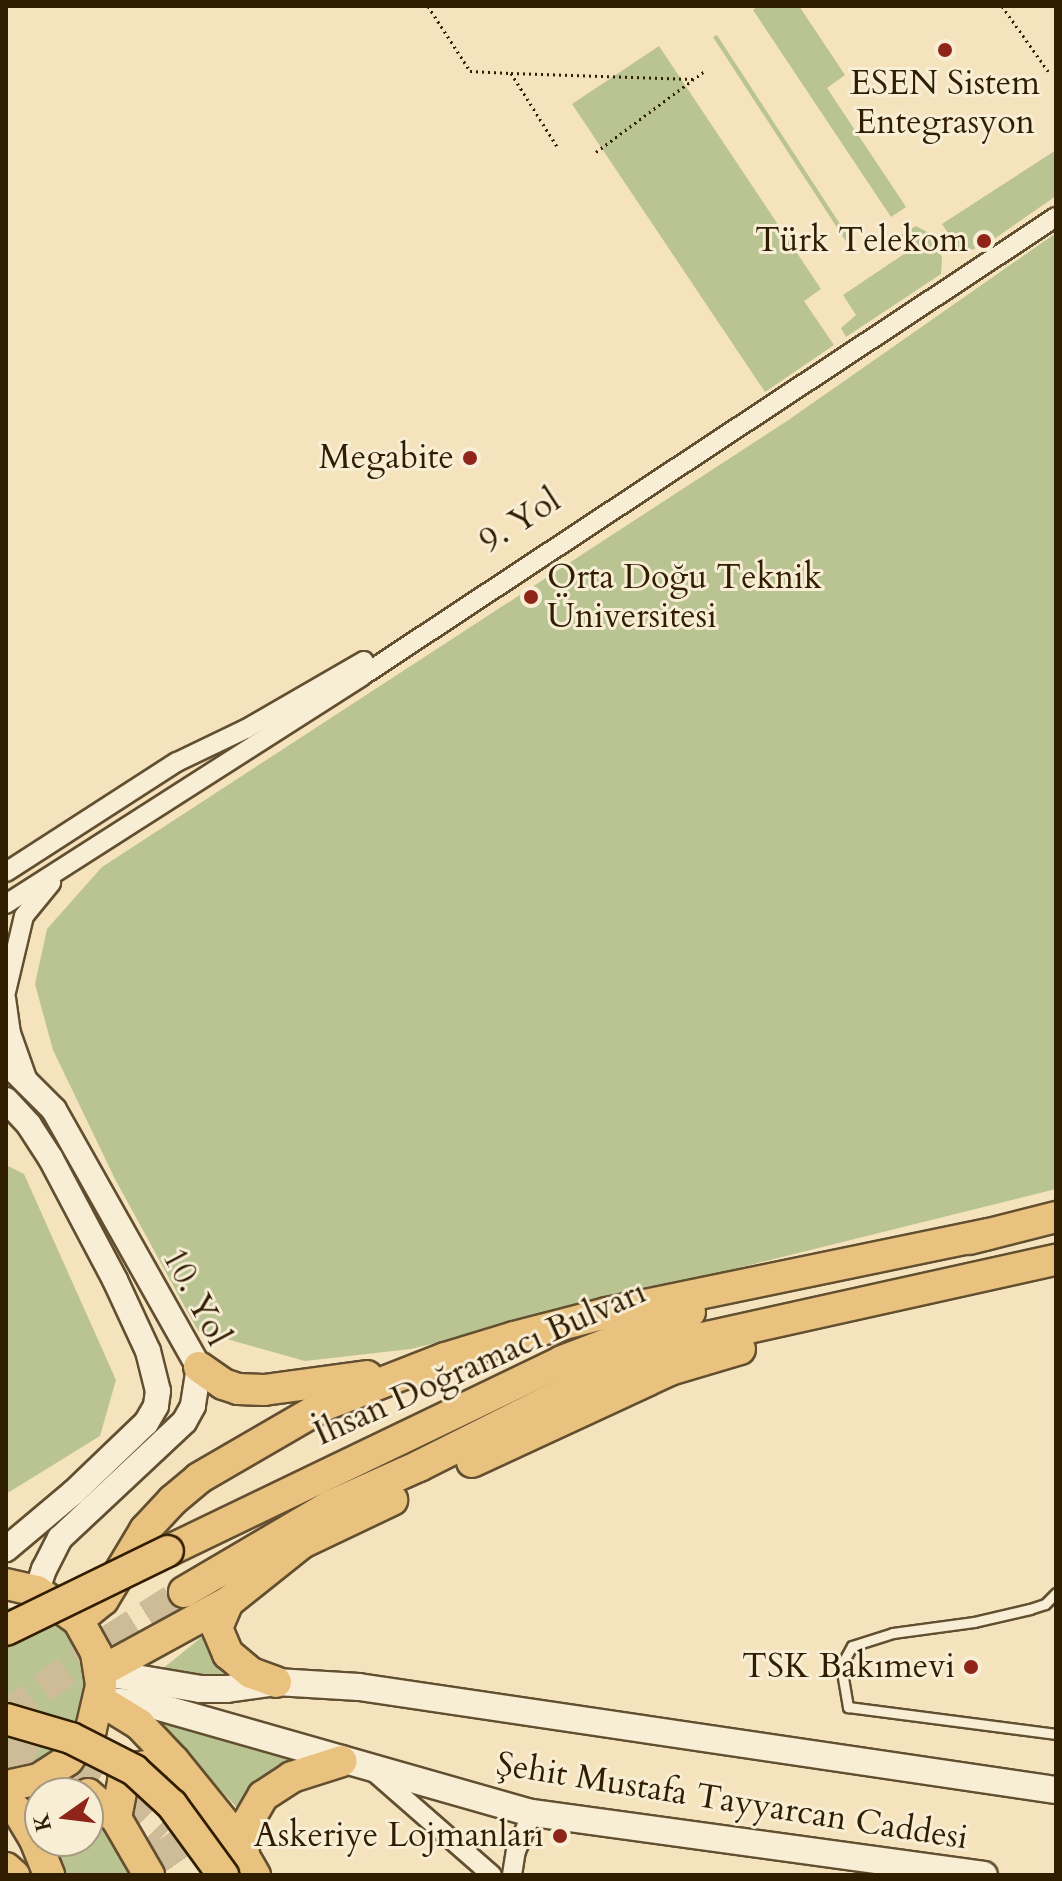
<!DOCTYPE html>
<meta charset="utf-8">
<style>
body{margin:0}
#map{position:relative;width:1062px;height:1881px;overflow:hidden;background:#f5e3be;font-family:Cardo,serif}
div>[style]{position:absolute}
.green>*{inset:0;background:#bac493}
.primary-tunnel>*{height:30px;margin-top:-15px;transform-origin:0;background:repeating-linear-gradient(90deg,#cebc98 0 30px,transparent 0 45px)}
.path>*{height:3px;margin-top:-1.5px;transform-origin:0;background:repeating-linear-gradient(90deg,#311e01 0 2px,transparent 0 6px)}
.roads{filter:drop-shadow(2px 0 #624f30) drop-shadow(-2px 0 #624f30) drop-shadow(0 2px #624f30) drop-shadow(0 -2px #624f30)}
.service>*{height:9px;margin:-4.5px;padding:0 4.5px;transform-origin:4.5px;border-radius:4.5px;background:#f8edd5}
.minor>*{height:18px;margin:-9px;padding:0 9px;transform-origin:9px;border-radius:9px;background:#f8edd5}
.tertiary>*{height:24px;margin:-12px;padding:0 12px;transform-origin:12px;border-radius:12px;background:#f8edd5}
.secondary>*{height:26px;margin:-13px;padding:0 13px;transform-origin:13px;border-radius:13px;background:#f8edd5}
.primary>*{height:30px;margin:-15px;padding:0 15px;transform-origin:15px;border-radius:15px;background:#eac27f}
.bridges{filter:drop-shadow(2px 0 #311e01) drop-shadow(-2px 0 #311e01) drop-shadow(0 2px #311e01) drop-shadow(0 -2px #311e01)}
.primary-bridge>*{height:30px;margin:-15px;padding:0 15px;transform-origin:15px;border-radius:15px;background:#eac27f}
.dots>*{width:22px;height:22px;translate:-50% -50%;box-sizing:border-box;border:4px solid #f8edd5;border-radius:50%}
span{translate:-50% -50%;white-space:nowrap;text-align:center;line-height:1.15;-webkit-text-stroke:6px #f8edd5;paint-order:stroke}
.poi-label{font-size:34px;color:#311e01}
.right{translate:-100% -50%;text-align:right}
.left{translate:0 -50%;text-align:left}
.street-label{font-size:34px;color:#311e01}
.frame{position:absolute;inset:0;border:8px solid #311e01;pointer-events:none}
.north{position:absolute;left:24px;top:1777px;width:80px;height:80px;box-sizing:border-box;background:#f8edd5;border:2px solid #a89a80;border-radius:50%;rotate:256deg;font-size:22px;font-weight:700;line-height:32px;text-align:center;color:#311e01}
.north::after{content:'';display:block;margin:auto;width:28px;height:36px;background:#8f2418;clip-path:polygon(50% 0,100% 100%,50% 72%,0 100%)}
</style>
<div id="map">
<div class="green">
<i style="clip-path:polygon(758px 6px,799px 6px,845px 75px,827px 88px,906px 207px,891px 217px,753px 10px)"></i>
<i style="clip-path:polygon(717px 35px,853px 244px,849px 246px,713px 37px)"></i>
<i style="clip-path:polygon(659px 46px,821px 289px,804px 301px,834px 345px,765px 392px,572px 104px)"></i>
<i style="clip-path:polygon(1056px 150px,1056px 196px,987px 244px,971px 250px,957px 247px,942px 224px)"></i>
<i style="clip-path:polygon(916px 226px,927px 232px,942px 257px,941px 274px,846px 337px,841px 328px,856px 315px,843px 295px,910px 250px,901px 235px)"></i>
<i style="clip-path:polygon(1056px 233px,1056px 1189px,411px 1349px,305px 1361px,198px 1331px,115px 1179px,53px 1050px,35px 984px,47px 929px,102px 867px,787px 421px)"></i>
<i style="clip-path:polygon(6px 1165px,24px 1174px,116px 1380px,100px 1436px,6px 1494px)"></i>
<i style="clip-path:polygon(6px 1607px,34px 1611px,62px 1629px,73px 1641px,87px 1671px,84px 1719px,46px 1764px,6px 1774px)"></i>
<i style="clip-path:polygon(208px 1632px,239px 1680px,156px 1674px)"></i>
<i style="clip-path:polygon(158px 1722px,195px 1730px,292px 1760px,269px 1771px,254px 1785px,239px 1810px)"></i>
<i style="clip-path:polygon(88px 1813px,108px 1831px,131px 1875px,62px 1875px,51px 1841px,88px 1841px)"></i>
</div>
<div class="primary-tunnel">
<i style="left:6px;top:1715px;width:127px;rotate:-36.1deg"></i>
<i style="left:109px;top:1640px;width:89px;rotate:-32.6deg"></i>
<i style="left:6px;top:1751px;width:66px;rotate:15.7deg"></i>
<i style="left:70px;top:1769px;width:60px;rotate:31.3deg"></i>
<i style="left:121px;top:1800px;width:55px;rotate:45deg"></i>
<i style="left:160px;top:1839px;width:44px;rotate:55.2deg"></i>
</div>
<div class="path">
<i style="left:428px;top:6px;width:77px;rotate:57.1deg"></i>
<i style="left:470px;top:71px;width:41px;rotate:2.8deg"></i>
<i style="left:511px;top:73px;width:89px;rotate:57.9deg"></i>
<i style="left:1002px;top:6px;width:80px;rotate:54.7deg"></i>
<i style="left:511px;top:73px;width:182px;rotate:1.9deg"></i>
<i style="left:596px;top:152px;width:137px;rotate:-36.7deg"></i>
</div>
<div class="roads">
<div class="service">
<i style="left:1056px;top:1593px;width:16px;rotate:135deg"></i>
<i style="left:1045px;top:1604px;width:16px;rotate:162deg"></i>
<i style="left:1030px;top:1609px;width:57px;rotate:166.9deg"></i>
<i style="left:974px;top:1622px;width:82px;rotate:172.3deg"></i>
<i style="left:893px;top:1633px;width:43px;rotate:162.4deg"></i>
<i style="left:852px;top:1646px;width:23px;rotate:119deg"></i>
<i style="left:841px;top:1666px;width:42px;rotate:80.3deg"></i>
<i style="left:848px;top:1707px;width:210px;rotate:7.4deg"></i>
</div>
<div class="minor">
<i style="left:6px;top:872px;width:203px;rotate:-32.8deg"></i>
<i style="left:177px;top:762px;width:76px;rotate:-25.6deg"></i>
<i style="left:246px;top:729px;width:136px;rotate:-30deg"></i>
<i style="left:6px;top:904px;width:423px;rotate:-32.6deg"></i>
<i style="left:362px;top:676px;width:832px;rotate:-33.48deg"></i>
<i style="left:6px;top:992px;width:78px;rotate:-76.7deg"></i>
<i style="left:24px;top:916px;width:43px;rotate:-50.7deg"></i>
<i style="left:6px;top:998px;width:35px;rotate:82deg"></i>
<i style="left:11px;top:1033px;width:51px;rotate:70.5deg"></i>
<i style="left:373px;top:1771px;width:158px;rotate:41.2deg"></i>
<i style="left:512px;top:1875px;width:24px;rotate:-81deg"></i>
<i style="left:516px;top:1851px;width:41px;rotate:-67.2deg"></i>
</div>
<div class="tertiary">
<i style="left:6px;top:1062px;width:68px;rotate:45deg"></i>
<i style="left:54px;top:1110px;width:295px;rotate:60.6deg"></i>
<i style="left:199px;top:1367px;width:39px;rotate:99deg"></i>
<i style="left:193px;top:1406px;width:18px;rotate:119deg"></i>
<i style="left:184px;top:1422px;width:170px;rotate:136.9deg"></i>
<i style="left:60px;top:1538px;width:35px;rotate:117deg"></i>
<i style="left:44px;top:1569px;width:23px;rotate:108deg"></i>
<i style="left:6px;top:1100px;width:34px;rotate:47deg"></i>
<i style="left:29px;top:1125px;width:40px;rotate:57.1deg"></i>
<i style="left:51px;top:1159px;width:137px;rotate:62.1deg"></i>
<i style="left:115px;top:1280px;width:78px;rotate:65.1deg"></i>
<i style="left:148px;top:1351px;width:41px;rotate:76deg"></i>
<i style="left:158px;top:1391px;width:15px;rotate:98deg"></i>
<i style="left:156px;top:1406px;width:20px;rotate:120deg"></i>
<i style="left:146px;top:1423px;width:100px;rotate:136.2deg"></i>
<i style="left:74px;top:1492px;width:89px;rotate:140deg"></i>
</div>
<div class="secondary">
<i style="left:100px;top:1672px;width:101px;rotate:9.6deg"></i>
<i style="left:200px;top:1689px;width:27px"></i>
<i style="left:227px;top:1689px;width:49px;rotate:-8.1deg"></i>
<i style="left:276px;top:1682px;width:83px;rotate:3.4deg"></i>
<i style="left:359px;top:1687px;width:705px;rotate:8.41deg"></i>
<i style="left:100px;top:1700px;width:52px;rotate:5.5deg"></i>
<i style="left:152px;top:1705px;width:395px;rotate:15.9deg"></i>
<i style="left:532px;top:1813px;width:456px;rotate:7.8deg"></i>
</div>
<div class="primary">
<i style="left:969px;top:1239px;width:90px;rotate:-14.2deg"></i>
<i style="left:199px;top:1367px;width:29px;rotate:35deg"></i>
<i style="left:223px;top:1384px;width:16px;rotate:18deg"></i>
<i style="left:238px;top:1389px;width:26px;rotate:2deg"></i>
<i style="left:264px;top:1390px;width:104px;rotate:-7.7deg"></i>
<i style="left:472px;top:1462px;width:218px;rotate:-24.9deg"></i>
<i style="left:670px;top:1370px;width:73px;rotate:-16.7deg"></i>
<i style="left:168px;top:1551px;width:437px;rotate:-25.7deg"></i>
<i style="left:562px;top:1361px;width:137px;rotate:-20.9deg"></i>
<i style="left:6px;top:1584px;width:32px;rotate:13deg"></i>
<i style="left:37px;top:1591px;width:50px;rotate:35.3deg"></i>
<i style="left:78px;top:1620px;width:38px;rotate:61deg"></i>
<i style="left:96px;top:1653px;width:33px;rotate:81deg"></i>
<i style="left:101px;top:1686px;width:44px;rotate:103.1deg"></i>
<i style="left:91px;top:1729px;width:39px;rotate:127deg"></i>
<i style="left:68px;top:1760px;width:35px;rotate:147deg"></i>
<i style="left:39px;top:1779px;width:34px;rotate:168deg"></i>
<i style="left:184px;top:1592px;width:169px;rotate:-30.5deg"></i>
<i style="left:330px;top:1506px;width:98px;rotate:-24.2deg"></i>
<i style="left:419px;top:1466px;width:223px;rotate:-26.7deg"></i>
<i style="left:618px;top:1366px;width:80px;rotate:-18.9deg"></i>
<i style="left:694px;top:1340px;width:371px;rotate:-12.5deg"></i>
<i style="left:78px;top:1620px;width:32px;rotate:-39deg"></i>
<i style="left:103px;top:1600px;width:82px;rotate:-59deg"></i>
<i style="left:145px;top:1530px;width:41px;rotate:-47deg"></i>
<i style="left:173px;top:1500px;width:34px;rotate:-40deg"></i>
<i style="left:199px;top:1478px;width:146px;rotate:-30.1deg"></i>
<i style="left:325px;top:1405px;width:129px;rotate:-21.4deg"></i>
<i style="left:445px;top:1358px;width:72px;rotate:-16.9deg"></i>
<i style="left:514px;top:1337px;width:96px;rotate:-14.5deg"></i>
<i style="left:607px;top:1313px;width:388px;rotate:-11.7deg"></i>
<i style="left:100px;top:1672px;width:146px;rotate:-28.7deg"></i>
<i style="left:276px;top:1682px;width:27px;rotate:-160deg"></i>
<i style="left:251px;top:1673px;width:30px;rotate:-140deg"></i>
<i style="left:228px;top:1654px;width:28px;rotate:-113deg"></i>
<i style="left:217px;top:1628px;width:28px;rotate:-67deg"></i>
<i style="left:228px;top:1602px;width:95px;rotate:-38.6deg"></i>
<i style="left:302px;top:1543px;width:100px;rotate:-25.5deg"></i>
<i style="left:100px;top:1700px;width:46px;rotate:31.6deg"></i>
<i style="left:139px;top:1724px;width:51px;rotate:46.6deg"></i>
<i style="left:174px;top:1761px;width:82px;rotate:50.9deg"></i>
<i style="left:226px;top:1825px;width:58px;rotate:59.9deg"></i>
<i style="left:88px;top:1794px;width:37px;rotate:41deg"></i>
<i style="left:116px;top:1818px;width:66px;rotate:59.9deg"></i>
<i style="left:6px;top:1800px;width:18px;rotate:45deg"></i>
<i style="left:19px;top:1813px;width:31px;rotate:59deg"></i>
<i style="left:35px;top:1840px;width:38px;rotate:68deg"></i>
<i style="left:116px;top:1818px;width:38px;rotate:-79deg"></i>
<i style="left:123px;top:1781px;width:23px;rotate:-38deg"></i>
<i style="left:141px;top:1767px;width:16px;rotate:-11deg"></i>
<i style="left:243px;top:1854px;width:32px;rotate:-81deg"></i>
<i style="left:248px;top:1822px;width:30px;rotate:-60deg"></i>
<i style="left:263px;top:1796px;width:35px;rotate:-33deg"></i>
<i style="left:292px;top:1777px;width:52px;rotate:-17.7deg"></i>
<i style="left:6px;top:1868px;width:11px;rotate:41deg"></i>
</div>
</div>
<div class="bridges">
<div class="primary-bridge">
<i style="left:6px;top:1630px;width:180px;rotate:-26deg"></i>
<i style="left:6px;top:1719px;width:68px;rotate:16.3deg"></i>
<i style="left:71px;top:1738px;width:71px;rotate:26.9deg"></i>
<i style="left:134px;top:1770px;width:52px;rotate:42.6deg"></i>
<i style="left:172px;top:1805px;width:87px;rotate:53.9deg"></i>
</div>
</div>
<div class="dots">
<i style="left:945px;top:50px;background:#8f2418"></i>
<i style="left:984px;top:241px;background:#8f2418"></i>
<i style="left:470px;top:458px;background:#8f2418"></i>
<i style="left:531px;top:597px;background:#8f2418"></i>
<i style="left:971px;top:1667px;background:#8f2418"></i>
<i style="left:560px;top:1836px;background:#8f2418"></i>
</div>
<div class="poi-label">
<span style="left:945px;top:103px">ESEN Sistem<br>Entegrasyon</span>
<span class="right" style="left:968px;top:241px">Türk Telekom</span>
<span class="right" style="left:454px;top:458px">Megabite</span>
<span class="left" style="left:547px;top:597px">Orta Doğu Teknik<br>Üniversitesi</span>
<span class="right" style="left:955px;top:1667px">TSK Bakımevi</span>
<span class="right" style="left:544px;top:1836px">Askeriye Lojmanları</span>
</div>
<div class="street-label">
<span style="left:520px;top:521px;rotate:-33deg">9. Yol</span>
<span style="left:196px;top:1297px;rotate:62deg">10. Yol</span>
<span style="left:480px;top:1363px;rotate:-24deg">İhsan Doğramacı Bulvarı</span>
<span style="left:732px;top:1801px;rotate:9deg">Şehit Mustafa Tayyarcan Caddesi</span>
</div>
<div class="frame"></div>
<div class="north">K</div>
</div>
